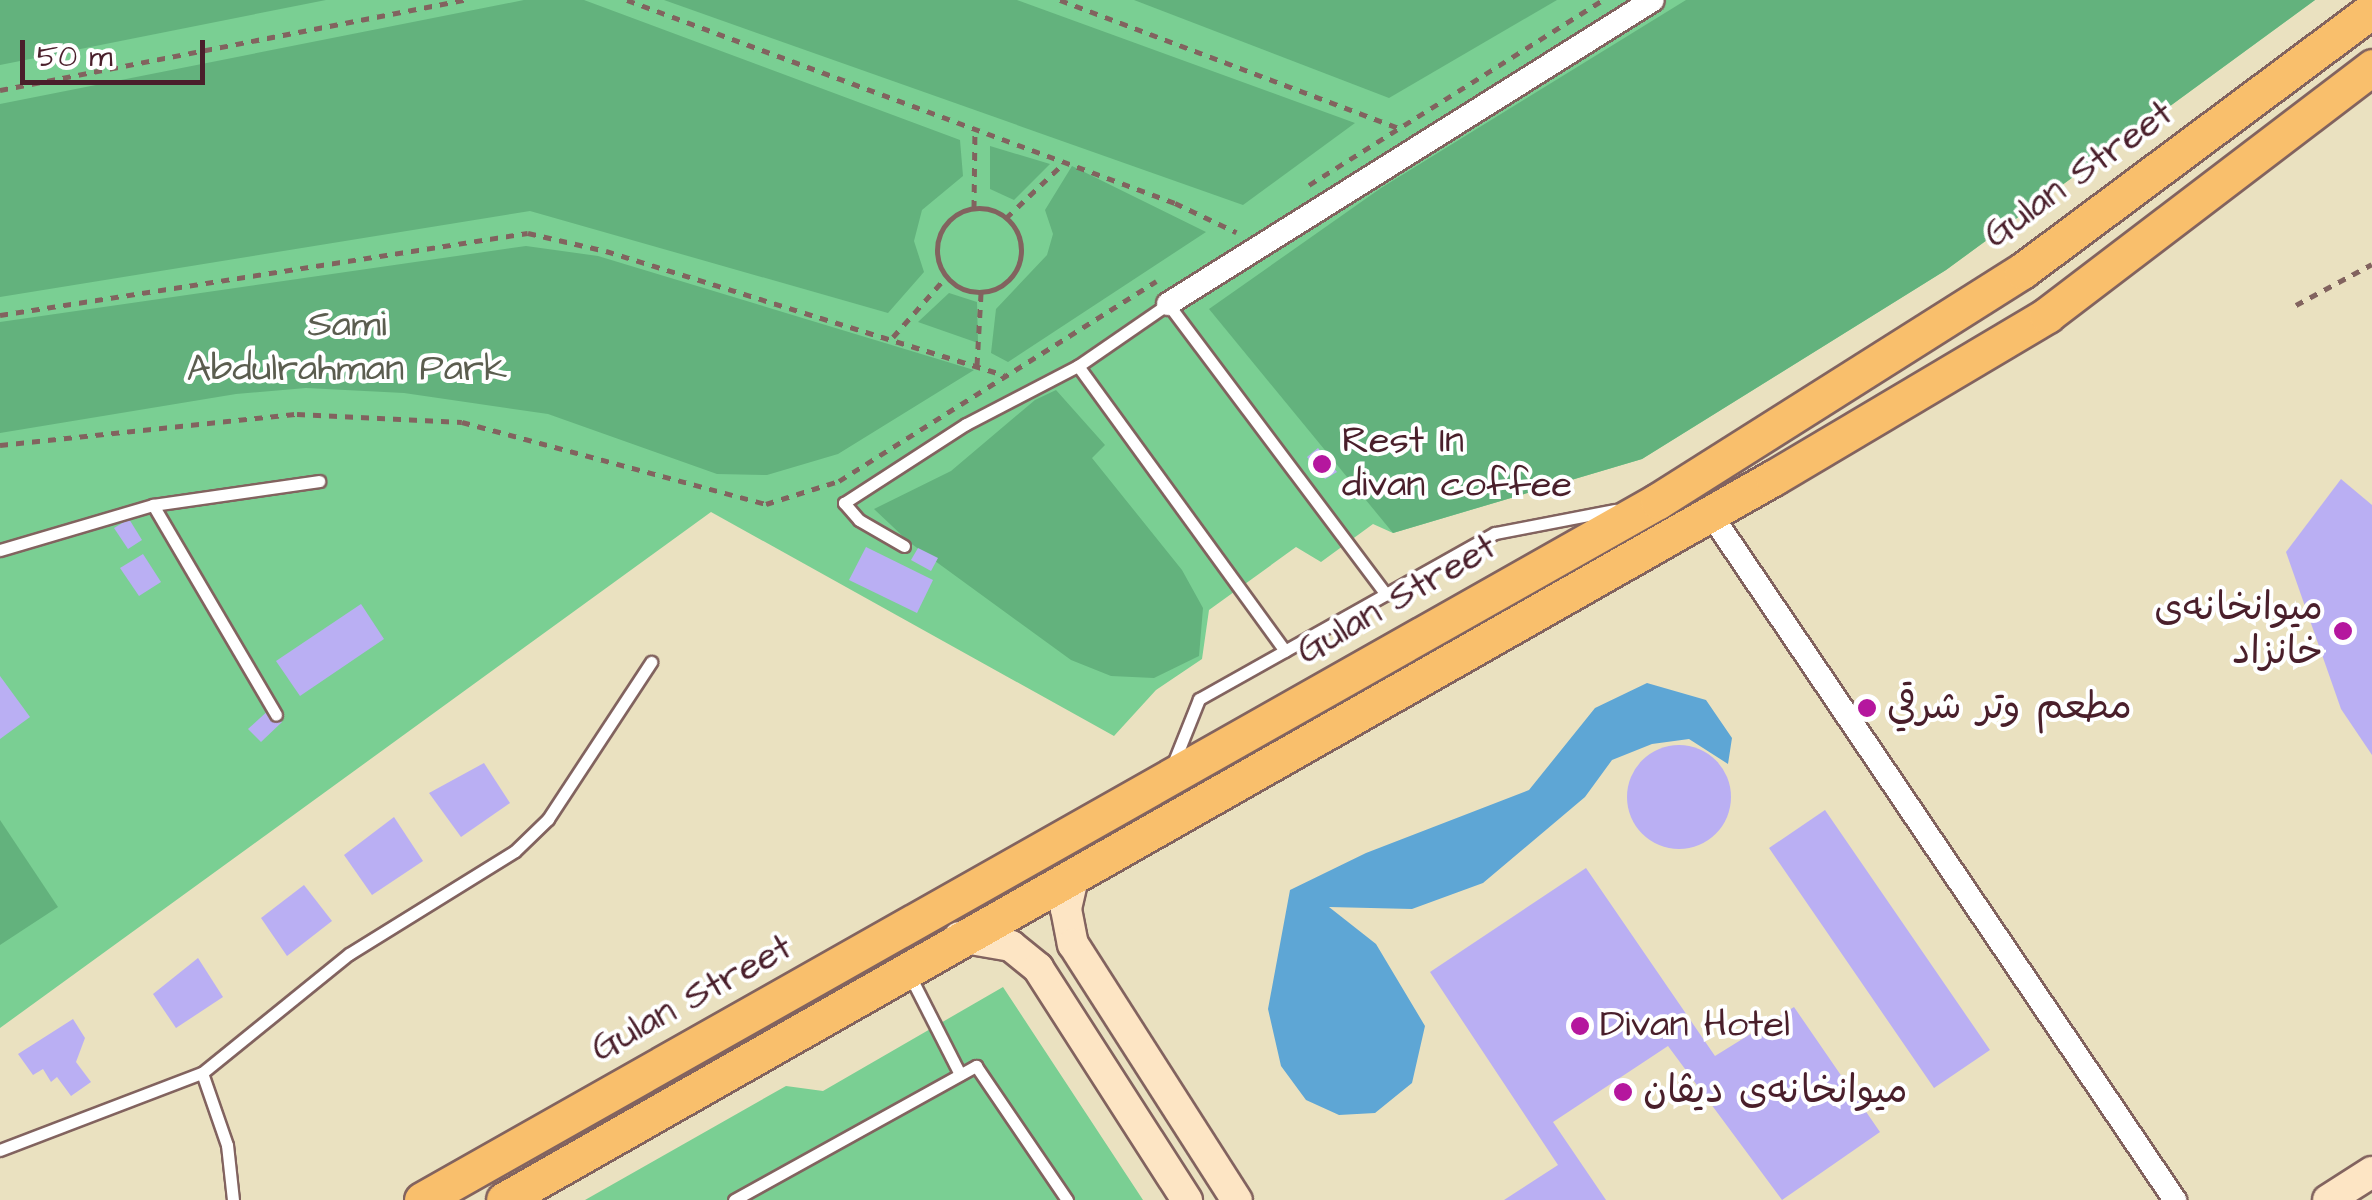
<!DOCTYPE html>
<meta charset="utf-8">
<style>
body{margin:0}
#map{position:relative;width:2372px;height:1200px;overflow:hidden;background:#eae1c0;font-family:"Architects Daughter","Playpen Sans Arabic",sans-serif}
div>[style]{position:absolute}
.green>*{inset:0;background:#7acf93}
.forest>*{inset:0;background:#63b27d}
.water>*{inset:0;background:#5ea6d5}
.building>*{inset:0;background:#baaff3}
.round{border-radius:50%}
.path>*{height:5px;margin-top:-2.5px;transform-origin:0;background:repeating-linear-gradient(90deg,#82635f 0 8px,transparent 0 16px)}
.path>.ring{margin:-2.5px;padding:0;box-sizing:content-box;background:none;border:5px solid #82635f;border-radius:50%}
.roads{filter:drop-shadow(2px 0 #82635f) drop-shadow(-2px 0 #82635f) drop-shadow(0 2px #82635f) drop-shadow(0 -2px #82635f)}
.lane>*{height:11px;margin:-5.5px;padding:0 5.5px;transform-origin:5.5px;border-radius:5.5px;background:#fff}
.street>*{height:22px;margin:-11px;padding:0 11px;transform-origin:11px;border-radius:11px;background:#fff}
.secondary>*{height:30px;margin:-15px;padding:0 15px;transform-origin:15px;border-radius:15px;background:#fde5c4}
.primary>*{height:35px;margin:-17.5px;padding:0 17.5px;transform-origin:17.5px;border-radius:17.5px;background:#f9bf6c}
.dots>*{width:28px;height:28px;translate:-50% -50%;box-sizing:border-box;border:5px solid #fff;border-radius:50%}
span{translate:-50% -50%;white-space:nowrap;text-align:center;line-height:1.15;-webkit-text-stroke:8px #fff;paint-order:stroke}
.street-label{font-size:38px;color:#4a1f2b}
.park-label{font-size:38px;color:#5b5d4f}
.poi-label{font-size:38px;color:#4a1f2b}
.left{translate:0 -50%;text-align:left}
.right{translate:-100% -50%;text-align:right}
.scale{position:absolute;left:20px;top:40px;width:185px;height:45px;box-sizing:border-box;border:5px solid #4a1f2b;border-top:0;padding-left:12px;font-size:30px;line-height:35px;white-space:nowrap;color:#4a1f2b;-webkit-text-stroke:8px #fff;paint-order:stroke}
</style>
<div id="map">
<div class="green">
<i style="clip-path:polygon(0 0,2315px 0,1946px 270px,1642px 459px,1393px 533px,1373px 524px,1321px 562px,1296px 547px,1209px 610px,1202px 659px,1156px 690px,1114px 736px,711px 512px,0 1028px)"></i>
<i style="clip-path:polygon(1003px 987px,1143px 1200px,585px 1200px,786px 1086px,823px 1091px)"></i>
</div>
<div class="forest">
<i style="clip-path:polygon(0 0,326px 0,0 65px)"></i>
<i style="clip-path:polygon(524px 0,584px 0,960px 140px,963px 176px,922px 210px,914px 241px,924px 272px,888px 313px,530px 211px,0 297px,0 104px)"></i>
<i style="clip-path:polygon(664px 0,1017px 0,1355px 123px,1243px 205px)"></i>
<i style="clip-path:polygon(1134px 0,1557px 0,1389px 98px)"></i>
<i style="clip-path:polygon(1686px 0,2315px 0,1946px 270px,1642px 459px,1393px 533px,1209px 309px,1381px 188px)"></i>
<i style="clip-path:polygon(990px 146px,1050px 164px,1014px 200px,990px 189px)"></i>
<i style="clip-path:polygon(1072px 166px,1206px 232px,1008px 362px,991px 353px,996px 309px,1047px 255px,1053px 234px,1045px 210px)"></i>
<i style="clip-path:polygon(526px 246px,598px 256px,974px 370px,838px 454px,767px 475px,717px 474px,548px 414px,404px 393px,306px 388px,236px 394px,0 433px,0 322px)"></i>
<i style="clip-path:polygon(949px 293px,977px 302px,978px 343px,918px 322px)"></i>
<i style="clip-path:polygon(1056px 390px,1105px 445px,1092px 458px,1182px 570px,1203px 608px,1199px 656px,1154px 678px,1111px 676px,1071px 660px,909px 542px,874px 509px,951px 471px,1035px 400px)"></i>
<i style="clip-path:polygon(0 820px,58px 907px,0 945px)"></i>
</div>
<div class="water">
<i style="clip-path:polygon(1647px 683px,1706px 700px,1732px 738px,1728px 764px,1689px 739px,1652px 744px,1612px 760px,1585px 797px,1483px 883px,1412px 909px,1329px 907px,1376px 944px,1425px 1026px,1412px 1083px,1375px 1113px,1339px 1115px,1306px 1100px,1281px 1066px,1268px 1009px,1290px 890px,1366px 853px,1529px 790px,1595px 708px)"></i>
</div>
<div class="building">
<i style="clip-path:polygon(1318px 448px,1337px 472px,1325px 479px,1307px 457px)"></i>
<i style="clip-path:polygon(2341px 479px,2372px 505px,2372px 755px,2341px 709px,2286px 552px)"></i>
<i style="clip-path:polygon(129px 519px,142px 540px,128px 549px,114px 528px)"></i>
<i style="clip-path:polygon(866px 547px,933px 580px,917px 613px,849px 580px)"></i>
<i style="clip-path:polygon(918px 548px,938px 558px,931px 571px,911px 560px)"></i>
<i style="clip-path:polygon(143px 554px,161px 582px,139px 596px,120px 568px)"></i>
<i style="clip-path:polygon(361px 604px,384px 639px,300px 696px,276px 661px)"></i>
<i style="clip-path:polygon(0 676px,30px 717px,0 739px)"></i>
<i style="clip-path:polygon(270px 709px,282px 722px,261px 742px,248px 729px)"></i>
<i class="round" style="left:1627px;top:745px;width:104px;height:104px"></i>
<i style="clip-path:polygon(484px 763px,510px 803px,461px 837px,429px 793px)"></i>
<i style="clip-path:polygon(1825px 810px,1990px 1050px,1934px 1088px,1769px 848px)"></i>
<i style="clip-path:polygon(394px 817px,423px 861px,372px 895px,344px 855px)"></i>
<i style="clip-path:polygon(1586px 868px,1715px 1056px,1794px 1007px,1880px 1132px,1782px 1200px,1668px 1046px,1553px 1122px,1606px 1200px,1504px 1200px,1558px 1165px,1430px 972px)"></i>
<i style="clip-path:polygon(304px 885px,332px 921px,287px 956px,261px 918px)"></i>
<i style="clip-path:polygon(198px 958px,223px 997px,176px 1028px,153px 994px)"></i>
<i style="clip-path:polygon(73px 1019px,85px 1038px,76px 1062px,91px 1082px,71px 1096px,57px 1077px,51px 1082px,43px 1069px,33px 1075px,18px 1054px)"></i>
</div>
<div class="path">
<i style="left:627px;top:0;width:584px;rotate:20.33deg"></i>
<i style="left:1175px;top:203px;width:68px;rotate:25.4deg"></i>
<i style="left:1060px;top:0;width:361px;rotate:20.7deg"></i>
<i style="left:0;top:90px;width:473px;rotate:-11deg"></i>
<i style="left:1309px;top:185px;width:347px;rotate:-32.2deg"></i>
<i class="ring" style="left:937px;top:208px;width:79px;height:79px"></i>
<i style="left:974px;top:208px;width:77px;rotate:-89.3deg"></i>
<i style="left:1006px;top:218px;width:81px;rotate:-43.5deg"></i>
<i style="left:2296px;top:305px;width:86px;rotate:-28.3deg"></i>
<i style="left:0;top:315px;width:534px;rotate:-8.83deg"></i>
<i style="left:528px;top:233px;width:80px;rotate:13deg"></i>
<i style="left:606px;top:251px;width:417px;rotate:17.3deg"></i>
<i style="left:893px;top:337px;width:80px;rotate:-48.5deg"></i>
<i style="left:977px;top:365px;width:72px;rotate:-86.8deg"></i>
<i style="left:0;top:445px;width:299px;rotate:-6deg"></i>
<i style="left:297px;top:414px;width:165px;rotate:2.8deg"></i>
<i style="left:462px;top:422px;width:315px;rotate:15.1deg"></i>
<i style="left:766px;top:504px;width:77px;rotate:-17.5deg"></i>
<i style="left:839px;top:481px;width:375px;rotate:-32.2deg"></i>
</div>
<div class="roads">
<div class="lane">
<i style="left:1078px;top:366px;width:352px;rotate:54deg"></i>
<i style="left:153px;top:505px;width:243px;rotate:59.6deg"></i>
<i style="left:904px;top:546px;width:52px;rotate:-150deg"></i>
<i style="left:859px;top:520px;width:23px;rotate:-131deg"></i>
<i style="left:844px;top:503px;width:145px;rotate:-32.9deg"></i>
<i style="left:966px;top:424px;width:126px;rotate:-27.4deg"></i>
<i style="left:1078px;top:366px;width:109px;rotate:-34.6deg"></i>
<i style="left:1168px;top:304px;width:363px;rotate:53.1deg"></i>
<i style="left:0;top:550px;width:159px;rotate:-16.4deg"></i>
<i style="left:153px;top:505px;width:168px;rotate:-8.2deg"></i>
<i style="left:1173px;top:764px;width:70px;rotate:-68.2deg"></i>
<i style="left:1199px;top:699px;width:339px;rotate:-29.3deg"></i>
<i style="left:1495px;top:533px;width:122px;rotate:-10.9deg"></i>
<i style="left:910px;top:976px;width:110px;rotate:63deg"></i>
<i style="left:0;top:1150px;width:216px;rotate:-20.9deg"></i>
<i style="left:233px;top:1200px;width:55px;rotate:-96.2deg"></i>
<i style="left:227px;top:1145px;width:76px;rotate:-109.1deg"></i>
<i style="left:202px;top:1073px;width:189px;rotate:-39deg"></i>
<i style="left:349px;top:954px;width:195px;rotate:-31.8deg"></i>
<i style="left:515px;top:851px;width:46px;rotate:-44.1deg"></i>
<i style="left:548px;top:819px;width:188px;rotate:-56.7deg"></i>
<i style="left:734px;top:1200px;width:277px;rotate:-29deg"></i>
<i style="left:976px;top:1066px;width:162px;rotate:55.8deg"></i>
</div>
<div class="street">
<i style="left:1168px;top:304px;width:572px;rotate:-32.08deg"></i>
<i style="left:1710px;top:513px;width:830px;rotate:55.91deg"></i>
</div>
<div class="secondary">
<i style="left:1074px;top:874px;width:36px;rotate:103deg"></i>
<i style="left:1066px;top:909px;width:36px;rotate:79deg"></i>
<i style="left:1073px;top:944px;width:304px;rotate:57.4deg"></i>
<i style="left:959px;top:937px;width:53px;rotate:9.8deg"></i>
<i style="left:1011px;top:946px;width:35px;rotate:39deg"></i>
<i style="left:1038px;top:968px;width:276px;rotate:57.3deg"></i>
<i style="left:2328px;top:1200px;width:52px;rotate:-32.5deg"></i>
</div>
<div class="primary">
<i style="left:422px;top:1200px;width:1420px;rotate:-29.49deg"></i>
<i style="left:1658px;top:501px;width:431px;rotate:-32.3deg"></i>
<i style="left:2022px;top:271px;width:437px;rotate:-36.7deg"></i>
<i style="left:504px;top:1200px;width:1460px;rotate:-29.64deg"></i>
<i style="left:1773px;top:478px;width:319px;rotate:-30.7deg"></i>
<i style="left:2047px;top:315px;width:409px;rotate:-37.3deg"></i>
</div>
</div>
<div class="dots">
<i style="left:1322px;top:464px;background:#b5179e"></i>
<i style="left:2343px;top:631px;background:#b5179e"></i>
<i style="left:1867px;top:708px;background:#b5179e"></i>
<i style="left:1580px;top:1026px;background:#b5179e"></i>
<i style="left:1623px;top:1092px;background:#b5179e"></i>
</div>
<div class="street-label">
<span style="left:2079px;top:175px;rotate:-36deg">Gulan Street</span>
<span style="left:1397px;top:600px;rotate:-30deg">Gulan Street</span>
<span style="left:692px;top:999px;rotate:-29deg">Gulan Street</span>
</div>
<div class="park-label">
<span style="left:347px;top:348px">Sami<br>Abdulrahman Park</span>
</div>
<div class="poi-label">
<span class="left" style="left:1342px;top:464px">Rest In<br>divan coffee</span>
<span class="right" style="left:2323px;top:631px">میوانخانەی<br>خانزاد</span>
<span class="left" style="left:1887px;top:708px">مطعم وتر شرقي</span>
<span class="left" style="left:1600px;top:1026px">Divan Hotel</span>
<span class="left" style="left:1643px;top:1092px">میوانخانەی دیڤان</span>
</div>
<div class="scale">50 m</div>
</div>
